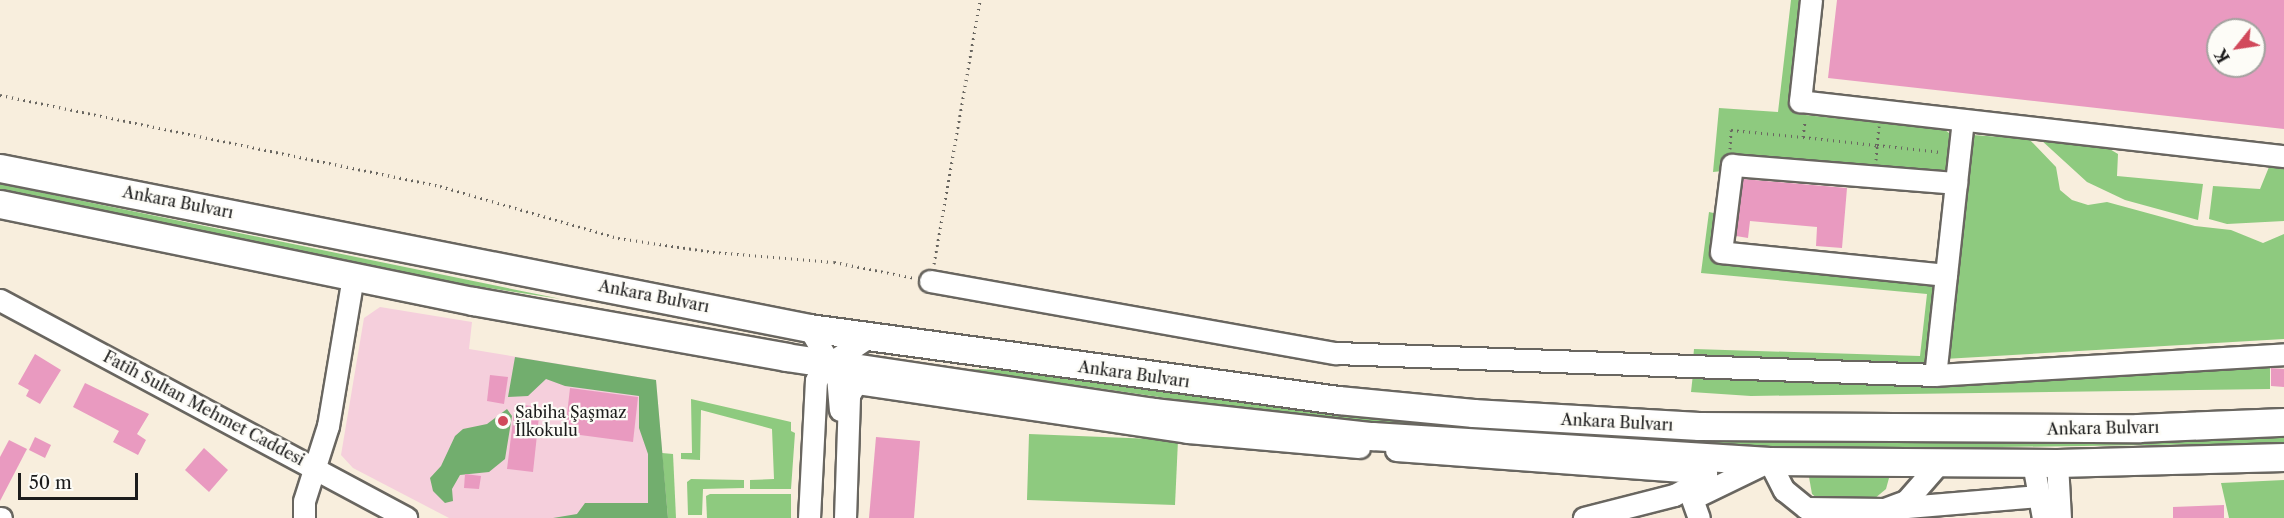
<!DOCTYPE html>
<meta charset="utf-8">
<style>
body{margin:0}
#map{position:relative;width:2284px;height:518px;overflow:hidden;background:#f8eedd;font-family:"Libre Caslon Text",serif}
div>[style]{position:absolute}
.built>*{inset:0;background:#f5cfdc}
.green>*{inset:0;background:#8eca7f}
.forest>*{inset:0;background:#72ae6e}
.building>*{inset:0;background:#e99ac0}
.path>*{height:3px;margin-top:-1.5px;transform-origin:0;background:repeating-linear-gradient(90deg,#696660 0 1.5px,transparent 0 6px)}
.roads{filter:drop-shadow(2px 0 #696660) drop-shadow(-2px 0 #696660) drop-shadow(0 2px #696660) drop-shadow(0 -2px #696660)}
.minor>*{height:21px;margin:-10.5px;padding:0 10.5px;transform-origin:10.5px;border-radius:10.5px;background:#fff}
.major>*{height:27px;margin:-13.5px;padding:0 13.5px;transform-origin:13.5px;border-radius:13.5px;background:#fff}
.dots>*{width:16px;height:16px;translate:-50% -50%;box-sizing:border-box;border:3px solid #fdfcf7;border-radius:50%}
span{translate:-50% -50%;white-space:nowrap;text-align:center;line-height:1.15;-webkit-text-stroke:4.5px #fdfcf7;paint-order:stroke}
.street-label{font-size:16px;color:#1c1c1c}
.poi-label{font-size:16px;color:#1c1c1c}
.left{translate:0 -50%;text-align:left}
.north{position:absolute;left:2206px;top:18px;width:60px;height:60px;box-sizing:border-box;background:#fdfcf7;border:2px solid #a3a29f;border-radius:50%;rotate:240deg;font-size:16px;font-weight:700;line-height:24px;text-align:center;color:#1c1c1c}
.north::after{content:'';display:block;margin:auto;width:21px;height:27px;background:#d1495b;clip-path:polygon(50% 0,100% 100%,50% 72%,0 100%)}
.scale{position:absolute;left:18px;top:473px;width:120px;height:27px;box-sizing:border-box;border:3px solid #1c1c1c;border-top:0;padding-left:8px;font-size:18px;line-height:21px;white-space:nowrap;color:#1c1c1c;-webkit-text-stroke:4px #fdfcf7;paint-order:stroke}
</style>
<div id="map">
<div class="built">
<i style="clip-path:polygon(380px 307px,472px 322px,469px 349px,656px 380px,668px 518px,449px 518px,353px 468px,341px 455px,364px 318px)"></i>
</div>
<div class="green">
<i style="clip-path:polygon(1791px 0,1802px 0,1792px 104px,1796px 114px,1945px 130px,1953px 136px,1951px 171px,1938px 176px,1726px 155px,1723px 171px,1713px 172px,1719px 108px,1778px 112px)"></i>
<i style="clip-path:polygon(1972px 135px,2029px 139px,2056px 167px,2060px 190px,2072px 200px,2088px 205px,2107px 202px,2195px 226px,2231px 230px,2263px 243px,2284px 234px,2284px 339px,1944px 359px,1967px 139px)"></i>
<i style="clip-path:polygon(2041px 140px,2108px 148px,2118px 154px,2117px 176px,2203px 184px,2198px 220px,2125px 200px,2087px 182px)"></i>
<i style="clip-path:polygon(2269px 167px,2284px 169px,2284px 221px,2227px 224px,2209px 219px,2213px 186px,2260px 189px)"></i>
<i style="clip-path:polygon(0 184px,78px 200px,561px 299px,404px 275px,0 193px)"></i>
<i style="clip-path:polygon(1709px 212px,1718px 214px,1714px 261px,1930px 281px,1936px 288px,1931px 363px,1925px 366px,1693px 360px,1694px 349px,1920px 356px,1927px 294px,1701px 273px)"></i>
<i style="clip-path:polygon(2270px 360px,2270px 389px,1751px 396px,1691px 392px,1693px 374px)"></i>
<i style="clip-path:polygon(966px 369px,1012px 370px,1255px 402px,1679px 437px,2053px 442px,2284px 436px,2284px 443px,1798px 450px,1396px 426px,1221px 406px)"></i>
<i style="clip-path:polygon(691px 399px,791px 422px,791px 431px,795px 433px,791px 489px,750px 489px,750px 480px,774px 479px,772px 429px,701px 410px,700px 460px,681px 459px,681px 453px,692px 453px)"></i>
<i style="clip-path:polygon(1029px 434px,1178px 440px,1175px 505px,1027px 500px)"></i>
<i style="clip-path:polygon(662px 453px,673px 454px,676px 518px,668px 518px)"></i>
<i style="clip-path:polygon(1809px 477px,1889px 478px,1886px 489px,1874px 499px,1818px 499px,1812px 494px)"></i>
<i style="clip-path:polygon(691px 479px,744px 480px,744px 488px,703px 489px,702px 515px,688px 515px,687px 482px)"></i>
<i style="clip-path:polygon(2284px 480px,2284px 518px,2229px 518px,2221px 483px)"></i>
<i style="clip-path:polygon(710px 494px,791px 494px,791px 518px,707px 518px,706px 496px)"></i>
</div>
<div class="forest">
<i style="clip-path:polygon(515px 357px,656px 380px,668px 518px,553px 518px,577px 514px,585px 503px,648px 503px,648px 454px,639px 428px,639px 396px,565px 386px,546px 379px,528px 396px,508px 397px)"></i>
<i style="clip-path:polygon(507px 409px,512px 416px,505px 459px,489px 472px,460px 475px,452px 489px,453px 501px,445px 503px,433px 491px,430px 478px,441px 466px,455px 436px,463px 429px,487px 424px)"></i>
</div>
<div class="building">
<i style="clip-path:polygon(evenodd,1837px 0,2284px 0,2284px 129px,1828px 78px,1837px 0,2218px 30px,2254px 30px,2254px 66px,2218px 66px,2218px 30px)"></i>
<i style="clip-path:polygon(1743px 179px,1847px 188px,1842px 248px,1816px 246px,1817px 227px,1750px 221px,1748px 238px,1736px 236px)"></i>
<i style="clip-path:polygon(35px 354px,61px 370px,40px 404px,26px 396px,29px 390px,18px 384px)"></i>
<i style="clip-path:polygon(2271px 368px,2284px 369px,2284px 387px,2271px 386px)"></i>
<i style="clip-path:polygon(490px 375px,508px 377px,504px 404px,487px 401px)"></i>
<i style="clip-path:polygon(85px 383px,149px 414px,137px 434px,146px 440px,138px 455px,113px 442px,119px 431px,73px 407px)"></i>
<i style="clip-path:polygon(570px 388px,638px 397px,633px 442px,565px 433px)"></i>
<i style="clip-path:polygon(515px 404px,540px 407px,533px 472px,507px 469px)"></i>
<i style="clip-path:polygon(35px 437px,51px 445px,45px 458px,29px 450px)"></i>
<i style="clip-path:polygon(876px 437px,920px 441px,914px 518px,869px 518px)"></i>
<i style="clip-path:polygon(9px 440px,27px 449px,0 501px,0 457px)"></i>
<i style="clip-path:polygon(204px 448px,228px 470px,209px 492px,185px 470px)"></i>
<i style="clip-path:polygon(465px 474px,481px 476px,479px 489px,464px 488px)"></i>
<i style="clip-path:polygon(2224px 505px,2224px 518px,2173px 518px,2173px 507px)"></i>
</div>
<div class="path">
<i style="left:0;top:95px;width:449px;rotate:11.7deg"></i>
<i style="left:440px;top:186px;width:185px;rotate:16.3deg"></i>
<i style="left:618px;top:238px;width:96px;rotate:8.4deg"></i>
<i style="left:713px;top:252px;width:121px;rotate:4.7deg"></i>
<i style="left:834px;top:262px;width:83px;rotate:11.2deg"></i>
<i style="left:1803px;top:137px;width:74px;rotate:6.2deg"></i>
<i style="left:1877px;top:145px;width:19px;rotate:-84deg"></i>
<i style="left:1730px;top:149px;width:19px;rotate:-87deg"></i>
<i style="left:1731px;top:130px;width:72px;rotate:5.6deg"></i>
<i style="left:1803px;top:137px;width:17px;rotate:-83deg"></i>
<i style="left:1876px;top:160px;width:15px;rotate:-86deg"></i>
<i style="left:1877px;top:145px;width:65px;rotate:6.1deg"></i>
<i style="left:934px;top:264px;width:268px;rotate:-80.1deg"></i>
</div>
<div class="roads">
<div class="minor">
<i style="left:1811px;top:0;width:102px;rotate:96.2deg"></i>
<i style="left:1800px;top:101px;width:487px;rotate:6.5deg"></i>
<i style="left:1956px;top:183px;width:63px;rotate:-83.7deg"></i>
<i style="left:1946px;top:275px;width:226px;rotate:-174.2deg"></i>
<i style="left:1721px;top:252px;width:88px;rotate:-82.8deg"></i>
<i style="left:1732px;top:165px;width:225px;rotate:4.6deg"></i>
<i style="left:1956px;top:183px;width:193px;rotate:96.2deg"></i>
<i style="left:1935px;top:375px;width:350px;rotate:-3.4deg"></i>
<i style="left:930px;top:281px;width:412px;rotate:10.1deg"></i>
<i style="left:1336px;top:353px;width:599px;rotate:2.1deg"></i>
<i style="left:0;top:300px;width:461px;rotate:28.2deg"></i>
<i style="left:809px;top:328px;width:56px;rotate:59.7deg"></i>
<i style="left:837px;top:376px;width:34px;rotate:85deg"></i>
<i style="left:1396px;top:450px;width:311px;rotate:4.2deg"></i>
<i style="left:1706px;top:473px;width:5px;rotate:90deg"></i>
<i style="left:1706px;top:478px;width:36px;rotate:152deg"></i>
<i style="left:1674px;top:495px;width:93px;rotate:165.7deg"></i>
<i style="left:2033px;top:463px;width:56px;rotate:79.7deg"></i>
<i style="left:2057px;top:463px;width:55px;rotate:86.9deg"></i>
<i style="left:1695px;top:497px;width:82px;rotate:-25.9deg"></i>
<i style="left:1769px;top:461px;width:33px;rotate:63deg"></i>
<i style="left:1784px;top:490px;width:28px;rotate:39deg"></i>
<i style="left:1806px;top:508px;width:78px;rotate:0.7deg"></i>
<i style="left:1884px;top:509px;width:23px;rotate:-20deg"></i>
<i style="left:1906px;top:501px;width:52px;rotate:-48.9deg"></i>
<i style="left:1692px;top:499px;width:20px;rotate:70deg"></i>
<i style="left:1895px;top:508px;width:144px;rotate:-4.8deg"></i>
<i style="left:0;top:518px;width:1px"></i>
<i style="left:304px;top:518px;width:17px;rotate:-90deg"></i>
<i style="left:304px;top:501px;width:79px;rotate:-72.3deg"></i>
<i style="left:328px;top:426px;width:152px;rotate:-80.5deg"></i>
<i style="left:809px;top:518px;width:138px;rotate:-87.1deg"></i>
<i style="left:816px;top:380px;width:22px;rotate:-51deg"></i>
<i style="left:830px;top:363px;width:48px;rotate:-34deg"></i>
<i style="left:845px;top:518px;width:123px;rotate:-88.1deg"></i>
<i style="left:849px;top:395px;width:14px;rotate:-60deg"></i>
<i style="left:856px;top:383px;width:335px;rotate:8.4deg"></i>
<i style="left:1187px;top:432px;width:173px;rotate:5deg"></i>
</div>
<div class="major">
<i style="left:0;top:168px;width:825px;rotate:11.19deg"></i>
<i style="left:809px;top:328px;width:534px;rotate:7.75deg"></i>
<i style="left:1338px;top:400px;width:136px;rotate:5.5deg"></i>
<i style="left:1473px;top:413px;width:226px;rotate:3.3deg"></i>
<i style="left:1699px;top:426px;width:439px;rotate:0.3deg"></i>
<i style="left:2138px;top:428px;width:146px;rotate:-2.4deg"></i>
<i style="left:0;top:204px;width:483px;rotate:11.6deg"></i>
<i style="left:473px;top:301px;width:318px;rotate:10.1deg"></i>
<i style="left:786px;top:357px;width:371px;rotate:8.5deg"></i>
<i style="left:1153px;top:412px;width:220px;rotate:6.3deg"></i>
<i style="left:1372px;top:436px;width:398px;rotate:3.6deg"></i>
<i style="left:1769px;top:461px;width:288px;rotate:0.4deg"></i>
<i style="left:2057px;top:463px;width:227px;rotate:-1.5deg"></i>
</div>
</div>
<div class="dots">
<i style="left:503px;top:421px;background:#d1495b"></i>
</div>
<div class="street-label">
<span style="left:178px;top:202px;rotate:11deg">Ankara Bulvarı</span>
<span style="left:654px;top:296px;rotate:11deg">Ankara Bulvarı</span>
<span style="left:1134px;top:374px;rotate:8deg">Ankara Bulvarı</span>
<span style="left:204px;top:408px;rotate:28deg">Fatih Sultan Mehmet Caddesi</span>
<span style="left:1617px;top:422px;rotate:3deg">Ankara Bulvarı</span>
<span style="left:2103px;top:428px;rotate:-1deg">Ankara Bulvarı</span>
</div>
<div class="poi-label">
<span class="left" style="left:515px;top:421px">Sabiha Şaşmaz<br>İlkokulu</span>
</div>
<div class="north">K</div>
<div class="scale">50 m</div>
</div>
